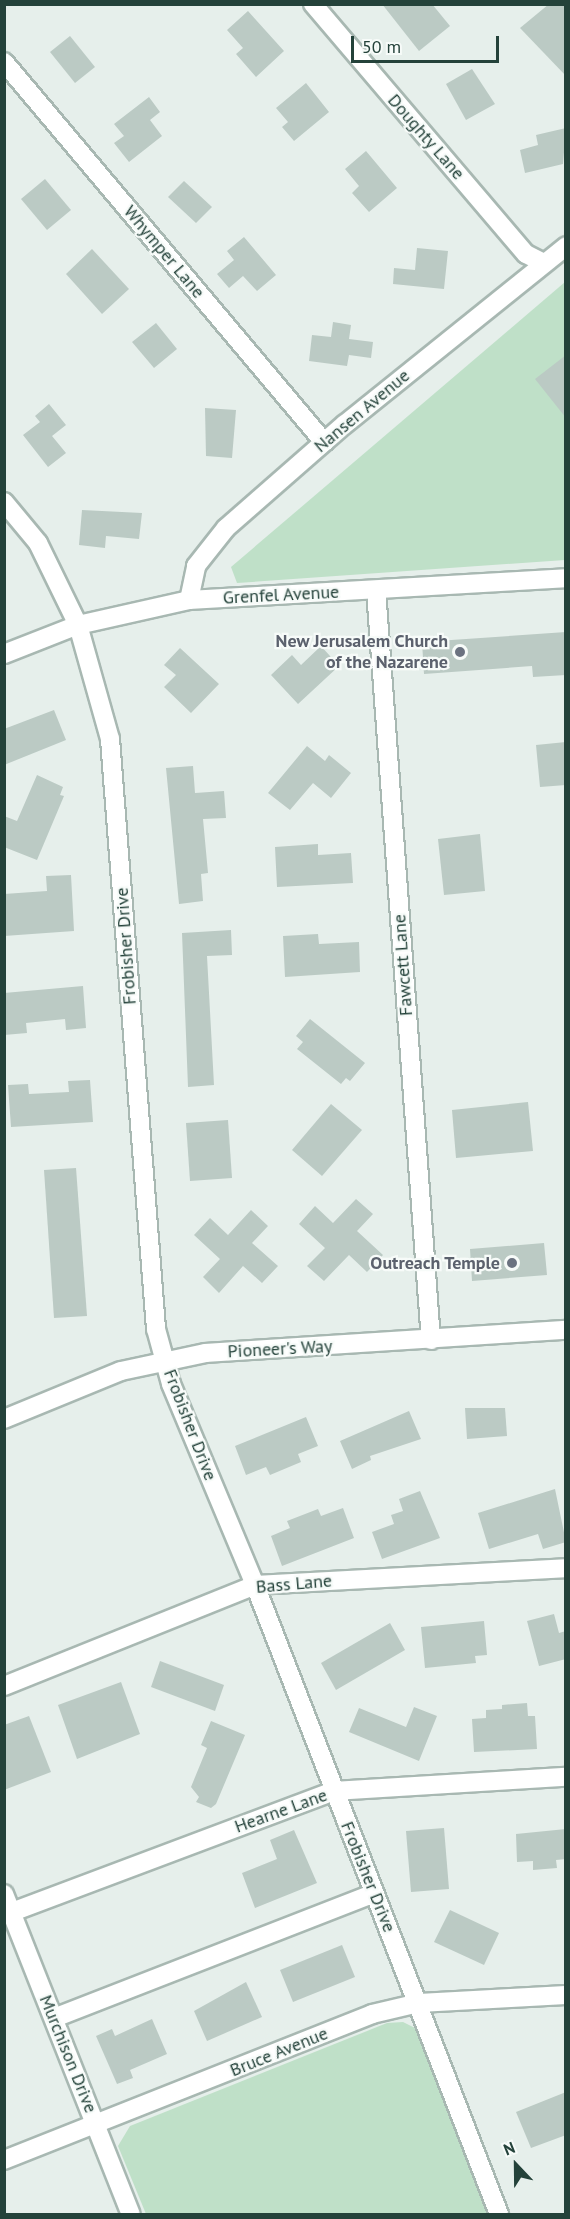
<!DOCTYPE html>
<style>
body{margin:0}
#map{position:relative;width:570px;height:2219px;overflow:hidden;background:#e6efeb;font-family:"PT Sans",sans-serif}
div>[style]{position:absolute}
.green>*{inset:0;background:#bfe0c8}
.building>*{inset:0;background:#bbcac4}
.roads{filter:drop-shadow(2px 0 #a8b8b2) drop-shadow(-2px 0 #a8b8b2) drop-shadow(0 2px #a8b8b2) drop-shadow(0 -2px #a8b8b2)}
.street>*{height:18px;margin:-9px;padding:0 9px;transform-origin:9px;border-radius:9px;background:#fff}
.secondary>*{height:18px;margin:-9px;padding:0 9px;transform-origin:9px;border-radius:9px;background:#fff}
.dots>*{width:16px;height:16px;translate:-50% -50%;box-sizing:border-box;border:3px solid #f7fbf9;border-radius:50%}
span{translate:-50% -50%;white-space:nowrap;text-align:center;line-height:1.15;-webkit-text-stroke:4.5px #f7fbf9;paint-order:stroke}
.street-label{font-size:18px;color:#24423a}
.worship-label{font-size:18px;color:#5b616d;font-weight:700}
.right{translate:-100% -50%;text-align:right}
.frame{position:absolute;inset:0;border:6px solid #24423a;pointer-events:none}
.north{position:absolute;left:486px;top:2135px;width:60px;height:60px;-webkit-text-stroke:4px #f7fbf9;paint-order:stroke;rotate:338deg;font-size:16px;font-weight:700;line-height:24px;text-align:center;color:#24423a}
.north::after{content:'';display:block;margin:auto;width:21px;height:27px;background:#24423a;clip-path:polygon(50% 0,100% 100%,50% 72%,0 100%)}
.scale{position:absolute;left:351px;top:36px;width:148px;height:27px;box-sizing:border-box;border:3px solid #24423a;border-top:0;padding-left:8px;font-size:18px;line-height:21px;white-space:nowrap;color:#24423a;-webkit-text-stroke:4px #f7fbf9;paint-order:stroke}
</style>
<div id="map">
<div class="green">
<i style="clip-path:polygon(565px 282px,565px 560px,237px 583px,231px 567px)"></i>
<i style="clip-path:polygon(403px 2022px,417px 2029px,490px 2214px,146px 2214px,118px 2146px,130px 2126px,387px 2023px)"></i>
</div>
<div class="building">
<i style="clip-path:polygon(382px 4px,432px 4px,450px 26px,419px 51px)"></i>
<i style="clip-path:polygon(549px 4px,566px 4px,566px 76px,520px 28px)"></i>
<i style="clip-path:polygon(248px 11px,284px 51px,256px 77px,236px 54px,243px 48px,227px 30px)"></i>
<i style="clip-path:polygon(70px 36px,95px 67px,75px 83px,50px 52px)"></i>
<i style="clip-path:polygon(472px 69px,495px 104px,466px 120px,446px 84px)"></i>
<i style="clip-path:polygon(306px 83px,329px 112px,294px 141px,282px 127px,288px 122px,276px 108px)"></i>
<i style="clip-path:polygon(149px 97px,160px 112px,150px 120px,162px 136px,129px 162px,114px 143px,124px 136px,114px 124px)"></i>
<i style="clip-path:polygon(566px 128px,563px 164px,525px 173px,520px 150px,538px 145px,536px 135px)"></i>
<i style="clip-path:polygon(366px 151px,397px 188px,369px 212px,352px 193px,359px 186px,345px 169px)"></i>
<i style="clip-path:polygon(45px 179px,71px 210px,47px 230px,21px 199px)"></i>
<i style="clip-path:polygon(184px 181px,212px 207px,196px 223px,168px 197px)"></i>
<i style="clip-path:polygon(244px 237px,276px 275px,257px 291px,243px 276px,229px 288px,217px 274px,234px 260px,227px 251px)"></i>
<i style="clip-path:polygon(417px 248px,448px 251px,444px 289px,393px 284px,394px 268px,415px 270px)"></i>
<i style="clip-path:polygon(92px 249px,129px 289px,102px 314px,66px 274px)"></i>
<i style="clip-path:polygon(333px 322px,351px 325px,349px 339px,373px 342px,371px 358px,349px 355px,347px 366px,309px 361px,312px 335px,331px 337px)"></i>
<i style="clip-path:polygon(156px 323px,177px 349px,154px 368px,132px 342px)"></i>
<i style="clip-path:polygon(566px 355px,566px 418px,535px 379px)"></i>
<i style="clip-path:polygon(49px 404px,66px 425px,52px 436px,66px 453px,48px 467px,23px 435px,40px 422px,35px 416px)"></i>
<i style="clip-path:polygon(205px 408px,236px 410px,232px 458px,206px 456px)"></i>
<i style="clip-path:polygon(82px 510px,142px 513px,139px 539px,106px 536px,105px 548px,79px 545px)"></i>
<i style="clip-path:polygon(566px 632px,566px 675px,533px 677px,532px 666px,424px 674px,422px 642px)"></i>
<i style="clip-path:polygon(321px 646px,339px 666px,298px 704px,271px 675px,292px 655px,301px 665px)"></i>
<i style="clip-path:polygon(180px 648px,219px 684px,191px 713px,164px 687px,176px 675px,164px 665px)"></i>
<i style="clip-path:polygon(54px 710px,66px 740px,4px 765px,4px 729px)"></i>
<i style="clip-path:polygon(566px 742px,566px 785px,540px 787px,536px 745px)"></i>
<i style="clip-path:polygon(307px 746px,325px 761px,329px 755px,351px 773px,331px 798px,313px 783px,290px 810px,268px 793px)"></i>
<i style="clip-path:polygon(193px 766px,195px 793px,224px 791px,226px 818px,203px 819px,208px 873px,201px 874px,203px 901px,179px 904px,166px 768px)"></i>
<i style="clip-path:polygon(37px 775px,63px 787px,60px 795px,64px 796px,37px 860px,4px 847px,4px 816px,17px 821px)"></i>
<i style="clip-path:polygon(480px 834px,485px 891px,444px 895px,438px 839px)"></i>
<i style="clip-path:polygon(318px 844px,318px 855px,351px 853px,353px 883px,277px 887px,275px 847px)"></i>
<i style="clip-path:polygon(71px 875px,74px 931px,4px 936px,4px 894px,47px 891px,46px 876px)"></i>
<i style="clip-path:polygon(231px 930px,232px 955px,207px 956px,214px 1085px,188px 1087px,182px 933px)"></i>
<i style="clip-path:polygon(318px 934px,319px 944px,359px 942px,360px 972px,285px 977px,283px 936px)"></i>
<i style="clip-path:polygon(83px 986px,86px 1028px,66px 1030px,65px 1019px,26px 1023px,27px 1033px,4px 1035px,4px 993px)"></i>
<i style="clip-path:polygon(310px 1019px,365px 1063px,350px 1081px,346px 1078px,341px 1084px,297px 1049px,303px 1042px,296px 1036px)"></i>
<i style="clip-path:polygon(90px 1080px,93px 1122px,11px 1127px,8px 1085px,28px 1084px,29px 1094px,69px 1092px,68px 1081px)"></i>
<i style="clip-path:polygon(528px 1102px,533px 1151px,456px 1158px,452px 1110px)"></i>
<i style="clip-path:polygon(331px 1104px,362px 1130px,322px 1176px,292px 1150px)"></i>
<i style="clip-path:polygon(228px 1120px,232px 1178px,190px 1181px,186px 1123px)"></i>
<i style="clip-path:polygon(76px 1168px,87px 1316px,54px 1318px,44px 1170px)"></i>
<i style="clip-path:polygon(356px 1199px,373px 1214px,357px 1231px,383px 1255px,367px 1272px,349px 1255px,324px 1281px,307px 1266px,325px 1248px,299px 1224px,315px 1206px,333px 1223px)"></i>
<i style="clip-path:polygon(251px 1210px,268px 1226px,252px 1243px,278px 1266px,262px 1283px,243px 1266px,219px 1293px,203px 1277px,220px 1259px,194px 1235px,210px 1218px,228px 1235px)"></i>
<i style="clip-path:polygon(544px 1243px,547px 1275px,472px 1281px,470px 1249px)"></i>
<i style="clip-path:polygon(465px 1408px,505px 1408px,507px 1436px,467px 1439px)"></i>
<i style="clip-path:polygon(409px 1411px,421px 1439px,370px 1456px,371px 1460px,352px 1469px,340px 1441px)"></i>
<i style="clip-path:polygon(306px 1417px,318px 1446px,298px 1454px,301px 1462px,270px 1475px,266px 1467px,246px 1475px,235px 1446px)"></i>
<i style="clip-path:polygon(555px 1489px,566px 1542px,543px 1549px,538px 1534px,489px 1549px,478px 1513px)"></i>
<i style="clip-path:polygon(420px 1491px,440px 1538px,382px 1559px,372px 1532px,394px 1524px,391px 1515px,403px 1511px,399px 1499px)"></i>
<i style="clip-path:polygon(343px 1508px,354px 1538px,282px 1566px,271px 1536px,290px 1528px,287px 1521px,318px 1509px,321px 1516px)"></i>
<i style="clip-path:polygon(554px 1614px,559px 1633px,566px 1631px,566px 1659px,539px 1666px,527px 1621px)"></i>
<i style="clip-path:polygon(484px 1621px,487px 1655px,475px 1656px,476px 1663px,425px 1668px,421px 1627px)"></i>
<i style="clip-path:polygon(390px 1623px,405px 1650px,336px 1690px,321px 1663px)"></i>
<i style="clip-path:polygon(160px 1661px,224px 1685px,215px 1711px,151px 1687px)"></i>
<i style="clip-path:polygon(121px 1682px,140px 1734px,77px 1759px,58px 1705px)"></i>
<i style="clip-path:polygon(527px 1703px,528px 1716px,535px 1716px,537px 1749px,474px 1752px,472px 1719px,486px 1718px,486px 1710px,502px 1709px,502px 1705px)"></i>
<i style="clip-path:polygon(414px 1707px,437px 1716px,419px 1761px,349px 1732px,359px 1708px,406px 1727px)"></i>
<i style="clip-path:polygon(29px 1716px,51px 1772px,4px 1790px,4px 1725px)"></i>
<i style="clip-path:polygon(211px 1721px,245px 1735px,216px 1804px,211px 1808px,196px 1802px,199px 1797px,191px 1787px,207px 1748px,201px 1745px)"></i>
<i style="clip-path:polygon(444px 1828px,449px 1889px,411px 1892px,406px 1831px)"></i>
<i style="clip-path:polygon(566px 1829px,566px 1859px,556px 1860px,557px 1868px,533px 1870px,533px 1861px,517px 1862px,516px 1834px)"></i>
<i style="clip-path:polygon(294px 1830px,317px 1883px,255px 1908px,242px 1873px,277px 1859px,270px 1840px)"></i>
<i style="clip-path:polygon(450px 1910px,499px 1933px,484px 1965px,434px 1942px)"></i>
<i style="clip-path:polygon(342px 1945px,355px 1977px,293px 2002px,280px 1970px)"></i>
<i style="clip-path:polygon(246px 1982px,262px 2017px,207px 2041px,194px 2011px)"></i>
<i style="clip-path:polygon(152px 2019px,167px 2054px,130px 2070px,133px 2078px,117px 2084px,96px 2036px,112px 2029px,115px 2036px)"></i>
<i style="clip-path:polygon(566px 2092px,566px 2135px,531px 2148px,516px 2112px)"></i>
</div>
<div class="roads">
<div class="street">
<i style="left:313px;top:4px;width:328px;rotate:49.6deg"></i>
<i style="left:526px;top:254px;width:20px;rotate:27deg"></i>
<i style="left:4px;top:62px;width:497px;rotate:49.9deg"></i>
<i style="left:4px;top:502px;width:53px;rotate:50.3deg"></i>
<i style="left:38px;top:543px;width:91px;rotate:64deg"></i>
<i style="left:78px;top:625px;width:118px;rotate:74.3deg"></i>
<i style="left:110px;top:739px;width:592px;rotate:85.54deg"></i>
<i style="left:156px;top:1329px;width:57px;rotate:74.7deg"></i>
<i style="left:171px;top:1384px;width:218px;rotate:67.3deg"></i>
<i style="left:255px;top:1585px;width:675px;rotate:68.8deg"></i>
<i style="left:376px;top:590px;width:752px;rotate:85.81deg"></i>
<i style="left:189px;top:600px;width:35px;rotate:-78deg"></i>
<i style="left:196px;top:566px;width:48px;rotate:-51.7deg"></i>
<i style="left:226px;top:528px;width:158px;rotate:-41.2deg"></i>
<i style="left:345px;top:424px;width:284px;rotate:-38.8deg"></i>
<i style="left:4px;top:654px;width:79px;rotate:-21.4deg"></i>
<i style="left:78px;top:625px;width:114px;rotate:-12.7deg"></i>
<i style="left:189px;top:600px;width:378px;rotate:-3.3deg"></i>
<i style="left:4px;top:1686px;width:271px;rotate:-21.9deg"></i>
<i style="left:255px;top:1585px;width:311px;rotate:-3.1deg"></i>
<i style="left:4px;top:1894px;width:344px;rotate:68.4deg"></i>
<i style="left:12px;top:1912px;width:344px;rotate:-20.6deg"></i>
<i style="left:334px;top:1791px;width:232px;rotate:-3.5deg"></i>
<i style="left:54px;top:2018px;width:344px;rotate:-21.3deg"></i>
<i style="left:4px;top:2160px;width:396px;rotate:-21.6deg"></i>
<i style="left:372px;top:2014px;width:48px;rotate:-13.2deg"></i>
<i style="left:419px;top:2003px;width:147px;rotate:-3.1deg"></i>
</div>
<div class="secondary">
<i style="left:4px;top:1419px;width:126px;rotate:-22.3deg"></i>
<i style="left:121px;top:1371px;width:87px;rotate:-12deg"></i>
<i style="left:206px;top:1353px;width:361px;rotate:-3.7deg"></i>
</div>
</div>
<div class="dots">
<i style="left:460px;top:652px;background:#6b7280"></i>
<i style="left:512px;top:1263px;background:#6b7280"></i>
</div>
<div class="street-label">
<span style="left:426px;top:137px;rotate:49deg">Doughty Lane</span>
<span style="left:164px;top:252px;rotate:50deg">Whymper Lane</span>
<span style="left:362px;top:411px;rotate:-40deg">Nansen Avenue</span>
<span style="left:281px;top:595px;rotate:-3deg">Grenfel Avenue</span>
<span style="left:126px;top:946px;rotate:-94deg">Frobisher Drive</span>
<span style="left:403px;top:965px;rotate:-94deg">Fawcett Lane</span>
<span style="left:280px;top:1349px;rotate:-3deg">Pioneer's Way</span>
<span style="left:190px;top:1425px;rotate:69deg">Frobisher Drive</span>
<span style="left:294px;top:1584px;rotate:-5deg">Bass Lane</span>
<span style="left:281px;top:1811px;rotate:-20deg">Hearne Lane</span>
<span style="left:368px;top:1877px;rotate:68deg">Frobisher Drive</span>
<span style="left:279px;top:2052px;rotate:-22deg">Bruce Avenue</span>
<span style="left:68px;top:2054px;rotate:68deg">Murchison Drive</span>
</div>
<div class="worship-label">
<span class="right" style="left:448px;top:652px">New Jerusalem Church<br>of the Nazarene</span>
<span class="right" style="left:500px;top:1263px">Outreach Temple</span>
</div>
<div class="frame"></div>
<div class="north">N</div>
<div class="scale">50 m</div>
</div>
